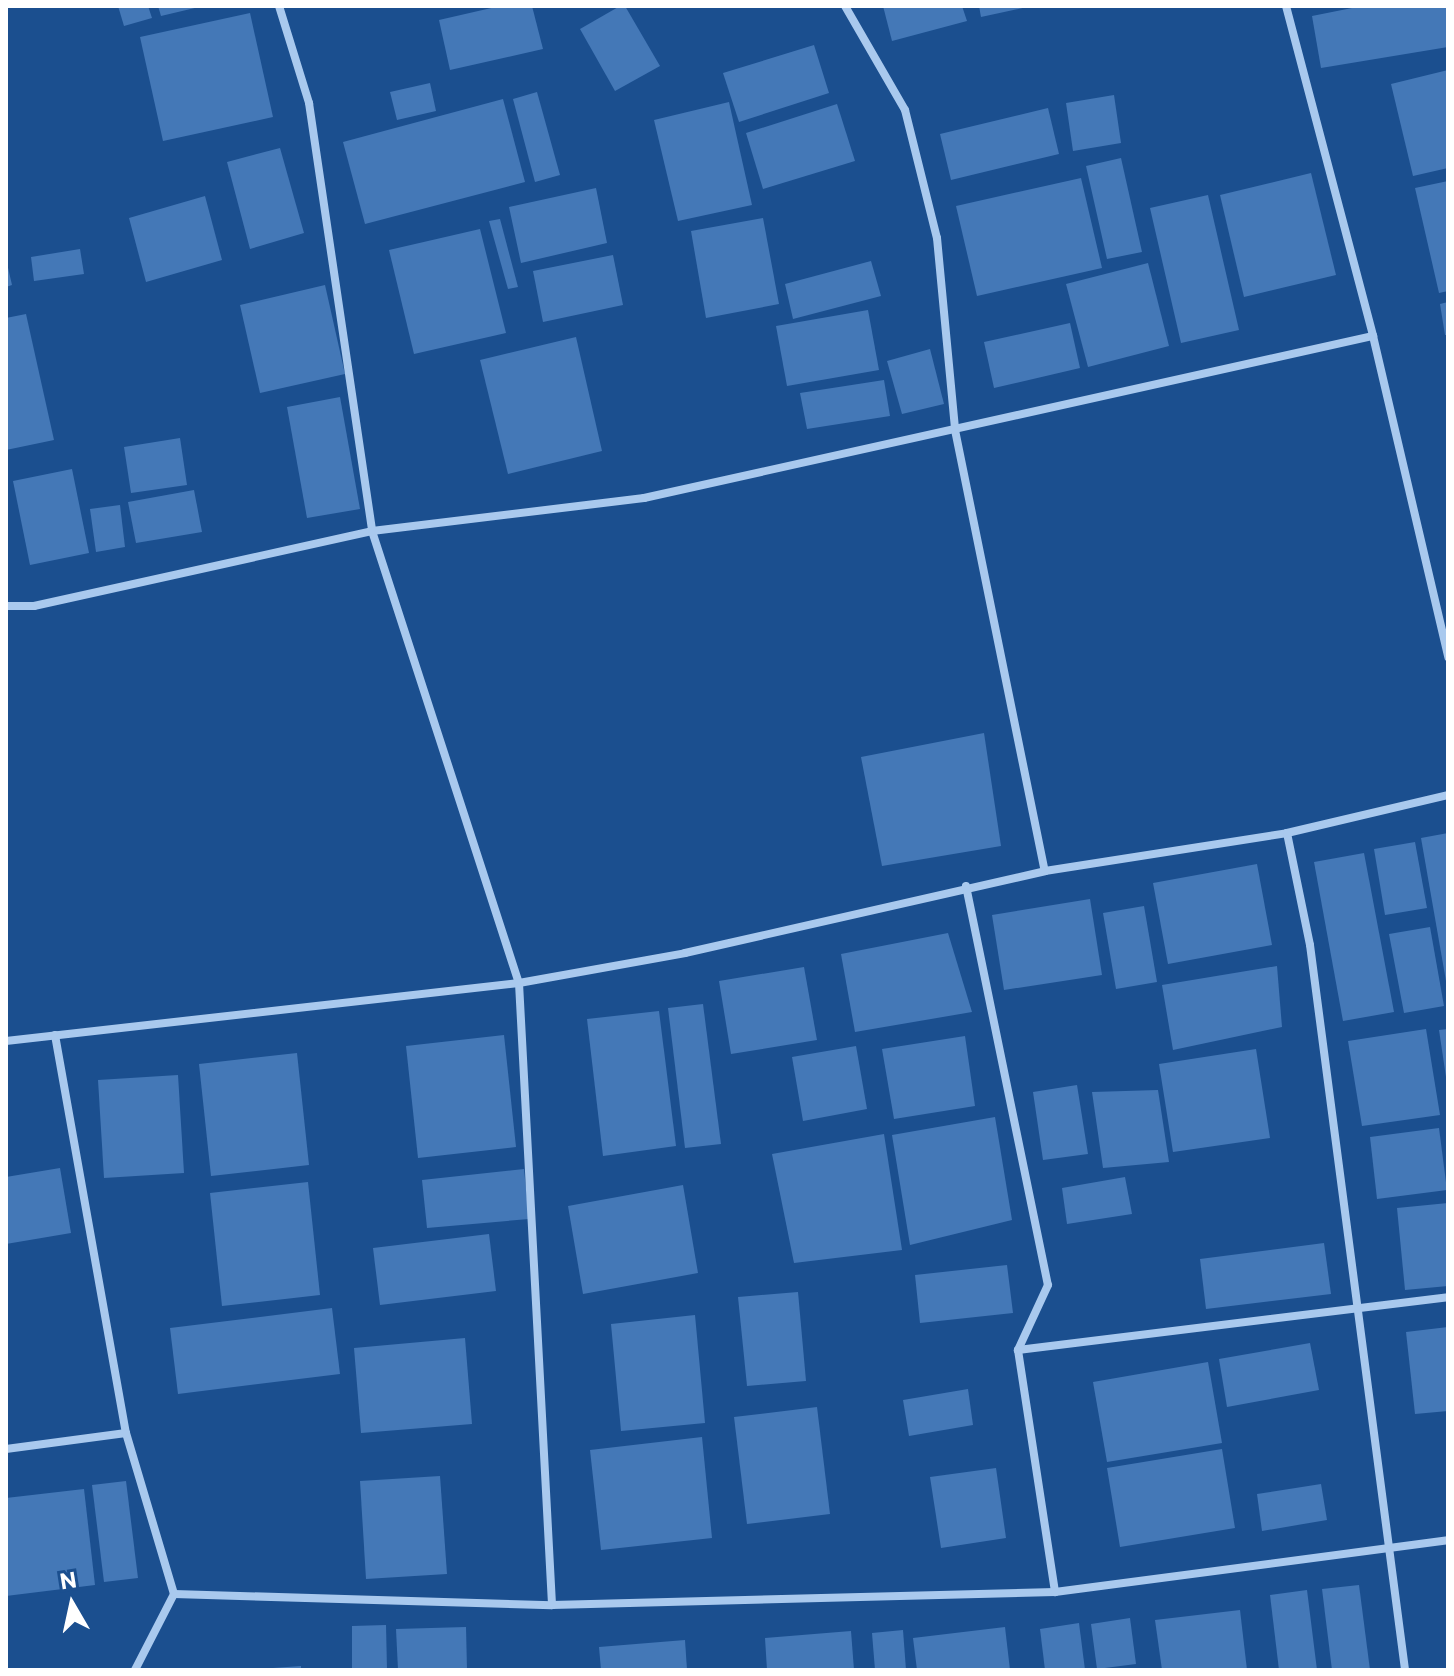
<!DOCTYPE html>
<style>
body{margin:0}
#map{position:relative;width:1454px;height:1676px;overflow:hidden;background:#1b4f8f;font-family:Commissioner,sans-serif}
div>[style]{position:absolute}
.building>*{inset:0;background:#4478b7}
.minor>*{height:8px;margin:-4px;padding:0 4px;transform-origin:4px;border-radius:4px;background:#a9c9ee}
span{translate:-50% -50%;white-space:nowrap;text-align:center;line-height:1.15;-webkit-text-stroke:7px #1b4f8f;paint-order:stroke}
.frame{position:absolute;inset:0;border:8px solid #fff;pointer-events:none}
.north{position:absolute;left:32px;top:1564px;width:80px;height:80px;-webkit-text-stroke:6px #1b4f8f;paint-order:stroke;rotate:351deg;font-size:22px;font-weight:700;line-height:32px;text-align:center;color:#fff}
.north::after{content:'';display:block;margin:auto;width:28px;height:36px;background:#fff;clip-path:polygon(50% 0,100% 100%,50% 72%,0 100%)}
</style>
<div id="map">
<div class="building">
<i style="clip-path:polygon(118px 6px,148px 6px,152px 18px,124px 26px)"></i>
<i style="clip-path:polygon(158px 6px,199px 6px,199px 7px,161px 16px)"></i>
<i style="clip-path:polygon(500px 6px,532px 6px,543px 49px,450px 70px,439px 20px)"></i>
<i style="clip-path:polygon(620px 6px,625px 6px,660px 66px,615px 91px,580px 29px)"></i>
<i style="clip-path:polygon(883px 6px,962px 6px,967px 21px,892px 41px)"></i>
<i style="clip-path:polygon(979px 6px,1027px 6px,1027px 7px,981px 17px)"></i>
<i style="clip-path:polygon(1362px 6px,1448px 6px,1448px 47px,1321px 68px,1312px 16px)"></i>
<i style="clip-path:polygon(250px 13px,273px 117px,163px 141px,140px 37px)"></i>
<i style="clip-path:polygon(814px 45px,829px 93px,739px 122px,723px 73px)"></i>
<i style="clip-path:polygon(1448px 70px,1448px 168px,1413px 176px,1391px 84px)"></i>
<i style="clip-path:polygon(430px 83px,436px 111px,397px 120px,390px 92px)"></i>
<i style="clip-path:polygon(537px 92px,560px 175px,535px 182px,513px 99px)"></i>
<i style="clip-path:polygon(1114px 95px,1121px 143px,1073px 151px,1066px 103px)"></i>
<i style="clip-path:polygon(503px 99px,525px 182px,365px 224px,343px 142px)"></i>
<i style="clip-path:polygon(729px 102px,752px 205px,678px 221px,654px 120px)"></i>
<i style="clip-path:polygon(837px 104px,855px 161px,763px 189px,746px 133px)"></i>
<i style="clip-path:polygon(1048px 108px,1059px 154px,951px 180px,940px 134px)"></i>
<i style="clip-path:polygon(280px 148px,304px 233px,250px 249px,227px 162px)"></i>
<i style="clip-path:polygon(1121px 158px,1142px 252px,1107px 259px,1086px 166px)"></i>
<i style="clip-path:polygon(1311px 173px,1336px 275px,1244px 297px,1220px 195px)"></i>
<i style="clip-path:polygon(1081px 178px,1102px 268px,977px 296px,956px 206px)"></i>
<i style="clip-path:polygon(1448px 181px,1448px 291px,1439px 293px,1415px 188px)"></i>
<i style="clip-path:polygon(596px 188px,607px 243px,521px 263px,509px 207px)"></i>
<i style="clip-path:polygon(1208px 195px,1239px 330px,1181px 343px,1150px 208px)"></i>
<i style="clip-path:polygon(205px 196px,222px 260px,146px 282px,129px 218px)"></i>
<i style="clip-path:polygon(763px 218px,779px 304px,706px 318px,691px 231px)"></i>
<i style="clip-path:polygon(500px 219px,518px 287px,508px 289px,489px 221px)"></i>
<i style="clip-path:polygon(480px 229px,506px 333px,414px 354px,389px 250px)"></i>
<i style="clip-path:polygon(80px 249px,84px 274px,34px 281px,31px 257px)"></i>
<i style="clip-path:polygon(613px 255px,623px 305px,543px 322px,533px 271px)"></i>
<i style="clip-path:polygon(6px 259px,12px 285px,6px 287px)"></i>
<i style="clip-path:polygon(871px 261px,881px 296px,793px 319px,785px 284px)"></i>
<i style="clip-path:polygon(1148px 263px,1169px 346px,1088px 367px,1066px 284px)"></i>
<i style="clip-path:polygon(325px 285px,345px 374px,260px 393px,240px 305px)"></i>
<i style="clip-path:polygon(1448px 302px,1448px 335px,1445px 335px,1440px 304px)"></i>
<i style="clip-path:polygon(868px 310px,879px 370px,787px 386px,776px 326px)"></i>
<i style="clip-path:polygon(26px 314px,54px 440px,6px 450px,6px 318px)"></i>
<i style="clip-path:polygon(1070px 323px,1080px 368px,994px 388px,984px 342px)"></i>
<i style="clip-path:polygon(576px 337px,602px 451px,508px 474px,480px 360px)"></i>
<i style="clip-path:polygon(930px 349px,944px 404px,902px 414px,887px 361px)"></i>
<i style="clip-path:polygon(884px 380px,890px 416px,807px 429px,800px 393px)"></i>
<i style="clip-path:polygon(340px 397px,360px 509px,307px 518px,287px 407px)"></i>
<i style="clip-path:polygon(180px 438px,187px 485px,131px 493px,124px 447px)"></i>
<i style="clip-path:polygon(72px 469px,89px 553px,30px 565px,13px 481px)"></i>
<i style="clip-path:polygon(194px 490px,202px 532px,136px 543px,128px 502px)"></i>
<i style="clip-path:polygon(120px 505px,125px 547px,96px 552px,90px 509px)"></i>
<i style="clip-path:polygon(984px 733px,1001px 846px,882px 866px,861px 757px)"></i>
<i style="clip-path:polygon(1448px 833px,1448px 981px,1446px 981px,1421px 838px)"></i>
<i style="clip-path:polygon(1415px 842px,1427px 908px,1385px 915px,1374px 849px)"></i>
<i style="clip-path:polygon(1364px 853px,1394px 1012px,1343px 1021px,1314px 862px)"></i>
<i style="clip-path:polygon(1257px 864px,1272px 945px,1168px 964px,1153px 883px)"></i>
<i style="clip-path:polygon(1090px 899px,1102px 975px,1004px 990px,992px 915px)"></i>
<i style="clip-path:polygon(1144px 906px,1157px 982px,1116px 989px,1103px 913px)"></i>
<i style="clip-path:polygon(1430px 927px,1444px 1006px,1404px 1013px,1389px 934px)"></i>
<i style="clip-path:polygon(948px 933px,972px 1012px,855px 1032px,841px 954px)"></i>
<i style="clip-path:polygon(1277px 966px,1282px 1027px,1173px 1050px,1162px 985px)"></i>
<i style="clip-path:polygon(804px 967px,817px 1040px,731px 1054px,719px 981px)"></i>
<i style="clip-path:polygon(703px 1004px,721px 1144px,685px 1148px,668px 1008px)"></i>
<i style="clip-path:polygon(659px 1011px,676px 1146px,603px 1156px,587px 1019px)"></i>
<i style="clip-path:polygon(1426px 1029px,1440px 1115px,1362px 1126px,1348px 1041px)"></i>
<i style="clip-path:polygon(1448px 1029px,1448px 1077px,1446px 1077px,1439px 1030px)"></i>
<i style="clip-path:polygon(504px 1035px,516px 1147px,418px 1158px,406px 1046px)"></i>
<i style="clip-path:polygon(965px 1036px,975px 1106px,894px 1119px,882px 1049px)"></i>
<i style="clip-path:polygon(856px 1046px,867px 1109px,803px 1121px,792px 1057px)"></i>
<i style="clip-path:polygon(1256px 1049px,1270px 1138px,1173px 1152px,1159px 1064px)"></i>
<i style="clip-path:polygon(297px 1053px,309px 1165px,211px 1176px,199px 1064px)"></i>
<i style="clip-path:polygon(178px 1075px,184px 1173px,104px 1178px,98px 1080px)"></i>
<i style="clip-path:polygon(1077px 1085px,1088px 1154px,1043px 1160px,1033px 1092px)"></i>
<i style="clip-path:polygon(1158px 1090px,1169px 1162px,1103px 1168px,1092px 1092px)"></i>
<i style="clip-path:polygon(995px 1117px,1012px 1220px,910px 1245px,892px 1135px)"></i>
<i style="clip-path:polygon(1439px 1128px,1447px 1190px,1377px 1199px,1370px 1137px)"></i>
<i style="clip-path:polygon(884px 1134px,902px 1250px,794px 1263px,772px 1154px)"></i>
<i style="clip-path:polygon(60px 1168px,71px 1233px,6px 1244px,6px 1177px)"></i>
<i style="clip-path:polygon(524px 1169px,529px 1219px,427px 1228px,422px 1180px)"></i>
<i style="clip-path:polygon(1125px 1177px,1132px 1214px,1067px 1224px,1062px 1188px)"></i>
<i style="clip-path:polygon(308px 1182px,320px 1295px,222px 1306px,210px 1193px)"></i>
<i style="clip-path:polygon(683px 1185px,698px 1273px,583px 1294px,568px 1206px)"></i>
<i style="clip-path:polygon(1448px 1203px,1448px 1286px,1405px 1290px,1397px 1208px)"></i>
<i style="clip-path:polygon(489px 1234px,496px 1291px,380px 1305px,373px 1248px)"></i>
<i style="clip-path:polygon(1324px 1243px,1331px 1294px,1206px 1309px,1200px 1259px)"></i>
<i style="clip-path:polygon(1007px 1265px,1013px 1313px,920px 1323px,915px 1275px)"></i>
<i style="clip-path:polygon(798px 1292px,806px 1381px,747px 1386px,738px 1297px)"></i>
<i style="clip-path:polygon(332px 1308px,340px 1374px,178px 1394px,170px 1328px)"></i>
<i style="clip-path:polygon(695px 1315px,705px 1423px,621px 1431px,611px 1324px)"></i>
<i style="clip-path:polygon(1448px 1327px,1448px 1411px,1415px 1414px,1406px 1332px)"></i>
<i style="clip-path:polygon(465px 1338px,472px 1424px,361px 1433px,354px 1348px)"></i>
<i style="clip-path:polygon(1310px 1343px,1319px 1390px,1227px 1407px,1219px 1359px)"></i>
<i style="clip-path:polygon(1208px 1362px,1222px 1443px,1107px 1462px,1093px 1382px)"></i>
<i style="clip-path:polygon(968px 1389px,973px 1425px,909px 1436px,903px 1400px)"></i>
<i style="clip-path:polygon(817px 1407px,830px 1514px,747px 1524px,734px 1417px)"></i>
<i style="clip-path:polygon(702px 1437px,712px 1538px,601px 1550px,590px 1450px)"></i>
<i style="clip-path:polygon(1222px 1449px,1235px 1528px,1120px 1547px,1107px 1468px)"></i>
<i style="clip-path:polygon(996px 1468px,1006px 1538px,941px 1548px,930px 1477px)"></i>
<i style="clip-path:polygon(440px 1476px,447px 1574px,366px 1579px,360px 1481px)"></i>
<i style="clip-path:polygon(126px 1481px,138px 1578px,104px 1582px,92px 1485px)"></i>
<i style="clip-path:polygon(1321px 1484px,1327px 1520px,1262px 1531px,1257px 1494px)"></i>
<i style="clip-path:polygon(84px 1489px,95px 1585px,6px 1596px,6px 1498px)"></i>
<i style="clip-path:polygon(1359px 1585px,1370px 1670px,1332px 1670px,1322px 1589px)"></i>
<i style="clip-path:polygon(1307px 1590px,1317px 1670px,1279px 1670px,1270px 1595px)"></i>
<i style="clip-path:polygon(1240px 1610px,1247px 1670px,1162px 1670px,1155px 1620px)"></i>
<i style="clip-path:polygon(1130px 1618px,1136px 1664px,1097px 1669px,1091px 1624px)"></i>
<i style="clip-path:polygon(1079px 1623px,1085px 1670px,1045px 1670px,1040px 1629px)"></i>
<i style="clip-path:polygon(386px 1625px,387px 1670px,352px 1670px,352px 1626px)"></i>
<i style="clip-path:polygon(466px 1627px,467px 1670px,398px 1670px,396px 1629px)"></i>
<i style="clip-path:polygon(1005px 1627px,1010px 1670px,917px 1670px,913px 1638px)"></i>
<i style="clip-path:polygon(903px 1630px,906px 1670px,875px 1670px,872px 1633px)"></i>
<i style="clip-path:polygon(851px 1631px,854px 1670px,767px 1670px,765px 1638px)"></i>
<i style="clip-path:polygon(685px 1640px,687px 1670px,601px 1670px,599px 1647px)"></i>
<i style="clip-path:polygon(301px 1666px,301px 1670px,273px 1670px,273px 1668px)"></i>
</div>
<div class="minor">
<i style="left:279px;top:6px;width:102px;rotate:72.8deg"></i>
<i style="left:309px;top:103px;width:433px;rotate:81.6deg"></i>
<i style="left:372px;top:531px;width:475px;rotate:72deg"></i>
<i style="left:519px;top:983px;width:623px;rotate:86.96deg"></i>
<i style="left:845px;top:6px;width:120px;rotate:60deg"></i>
<i style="left:905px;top:110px;width:132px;rotate:76deg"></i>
<i style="left:937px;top:238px;width:193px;rotate:84.6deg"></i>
<i style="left:955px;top:430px;width:450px;rotate:78.5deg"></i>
<i style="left:1286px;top:6px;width:341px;rotate:75.2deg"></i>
<i style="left:6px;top:606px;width:28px"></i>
<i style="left:34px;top:606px;width:346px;rotate:-12.5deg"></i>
<i style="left:372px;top:531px;width:274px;rotate:-6.9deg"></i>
<i style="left:644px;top:498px;width:747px;rotate:-12.53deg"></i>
<i style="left:1373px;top:336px;width:330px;rotate:76.8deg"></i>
<i style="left:1287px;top:833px;width:114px;rotate:78.4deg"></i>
<i style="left:1310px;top:945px;width:731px;rotate:82.53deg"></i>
<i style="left:966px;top:886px;width:407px;rotate:78.4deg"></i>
<i style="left:1048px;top:1285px;width:72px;rotate:114.8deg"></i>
<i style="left:1018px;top:1350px;width:245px;rotate:81.3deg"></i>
<i style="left:55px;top:1035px;width:404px;rotate:79.9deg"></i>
<i style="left:126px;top:1433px;width:168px;rotate:73.4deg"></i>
<i style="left:174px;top:1594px;width:85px;rotate:117.2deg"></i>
<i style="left:6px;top:1041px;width:516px;rotate:-6.45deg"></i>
<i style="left:519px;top:983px;width:169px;rotate:-10.2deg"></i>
<i style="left:685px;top:953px;width:369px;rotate:-12.8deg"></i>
<i style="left:1045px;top:871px;width:245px;rotate:-8.9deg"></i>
<i style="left:1287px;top:833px;width:165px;rotate:-13.3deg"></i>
<i style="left:1018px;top:1350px;width:433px;rotate:-7deg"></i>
<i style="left:6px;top:1449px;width:121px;rotate:-7.6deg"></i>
<i style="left:174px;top:1594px;width:378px;rotate:1.7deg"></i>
<i style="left:552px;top:1605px;width:503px;rotate:-1.48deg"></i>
<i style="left:1055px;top:1592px;width:396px;rotate:-7.5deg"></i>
</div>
<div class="frame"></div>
<div class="north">N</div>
</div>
